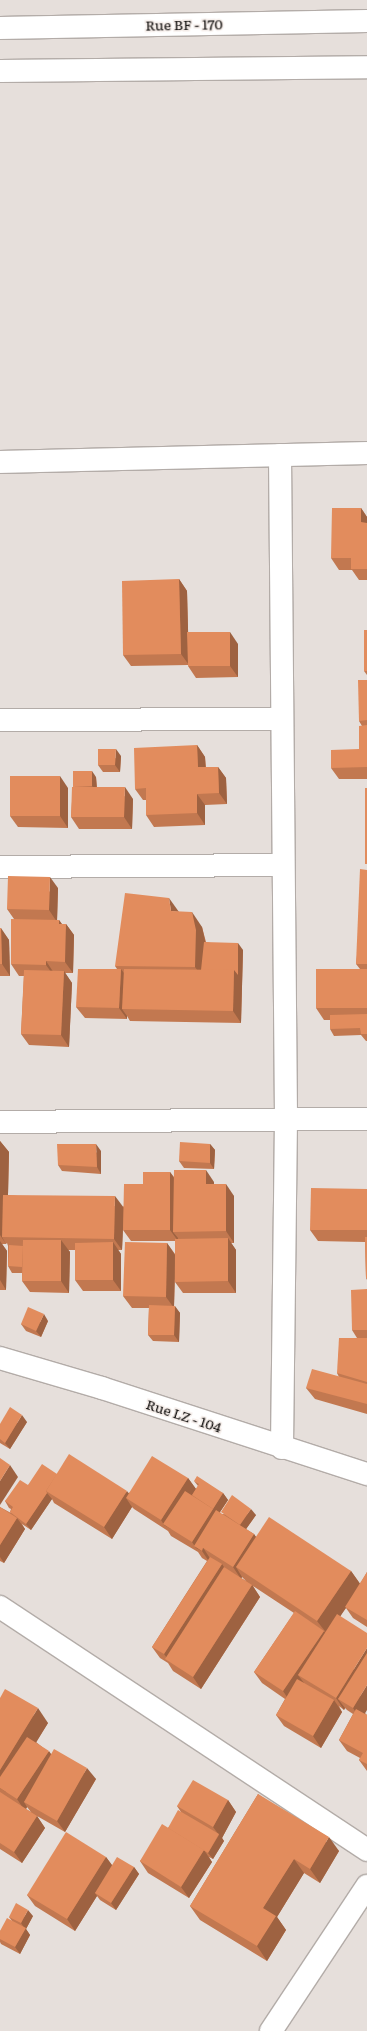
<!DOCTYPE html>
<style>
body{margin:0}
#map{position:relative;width:367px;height:2031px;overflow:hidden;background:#e6dfdb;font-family:Literata,serif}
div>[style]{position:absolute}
.roads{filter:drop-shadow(1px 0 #b3aca8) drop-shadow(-1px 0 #b3aca8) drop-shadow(0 1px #b3aca8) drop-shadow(0 -1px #b3aca8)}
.street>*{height:22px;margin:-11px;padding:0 11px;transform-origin:11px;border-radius:11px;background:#fff}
.secondary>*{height:22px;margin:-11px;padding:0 11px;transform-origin:11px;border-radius:11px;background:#fff}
.wall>*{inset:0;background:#c27850}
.shaded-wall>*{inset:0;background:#9e6241}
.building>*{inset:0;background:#e28c5d}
span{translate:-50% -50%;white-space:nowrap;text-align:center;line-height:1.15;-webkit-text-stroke:3px #f4ece8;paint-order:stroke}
.street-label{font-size:14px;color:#0f0d0c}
</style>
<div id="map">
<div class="roads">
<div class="street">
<i style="left:280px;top:455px;width:664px;rotate:89.48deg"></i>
<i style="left:286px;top:1119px;width:329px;rotate:90.7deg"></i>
<i style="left:0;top:462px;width:367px;rotate:-1.4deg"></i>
<i style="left:0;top:720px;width:281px;rotate:-0.2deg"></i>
<i style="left:0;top:867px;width:282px;rotate:-0.4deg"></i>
<i style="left:0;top:1122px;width:367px;rotate:-0.5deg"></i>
<i style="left:0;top:1358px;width:106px;rotate:16.4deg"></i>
<i style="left:102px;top:1388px;width:279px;rotate:18deg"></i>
<i style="left:0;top:1607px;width:440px;rotate:33.5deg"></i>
<i style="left:271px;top:2031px;width:174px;rotate:-56.5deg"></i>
</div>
<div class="secondary">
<i style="left:0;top:28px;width:367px;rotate:-1.1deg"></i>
<i style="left:0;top:71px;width:367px;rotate:-0.6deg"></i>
</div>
</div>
<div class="wall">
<i style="clip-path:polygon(361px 508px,367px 517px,367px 580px,359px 580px,352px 570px,339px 570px,331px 558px)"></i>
<i style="clip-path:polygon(179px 579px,187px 591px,188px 632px,238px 644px,238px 677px,196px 678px,188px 666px,188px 665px,131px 666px,123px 655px)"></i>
<i style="clip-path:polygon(367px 630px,367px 675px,364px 671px)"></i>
<i style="clip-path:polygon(367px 680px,367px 779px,339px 779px,331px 768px,359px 749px,362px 726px,359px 721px)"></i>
<i style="clip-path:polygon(197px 745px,205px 757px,206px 767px,218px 767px,226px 778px,227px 804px,205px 805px,205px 825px,154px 827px,146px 815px,146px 800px,143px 800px,135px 789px)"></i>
<i style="clip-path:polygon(121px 756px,120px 772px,103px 772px,98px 765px)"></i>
<i style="clip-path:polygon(96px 777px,97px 787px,133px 799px,132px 829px,79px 829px,71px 817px,73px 787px)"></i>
<i style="clip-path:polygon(68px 788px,68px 828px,18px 827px,10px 816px)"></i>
<i style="clip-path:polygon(367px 870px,367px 1041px,366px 1041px,361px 1035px,334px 1036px,330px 1029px,330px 1020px,324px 1020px,316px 1008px,360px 969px,356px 964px)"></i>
<i style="clip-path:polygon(58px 888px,57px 920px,59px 920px,62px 924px,66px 924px,74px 935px,73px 973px,65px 973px,72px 983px,69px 1047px,29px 1045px,21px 1034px,24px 976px,19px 976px,11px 964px,14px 919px,7px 909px)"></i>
<i style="clip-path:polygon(179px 912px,202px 927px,206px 942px,243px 950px,241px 1023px,130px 1021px,127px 1016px,127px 1019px,85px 1018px,76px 1007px,117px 969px,115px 966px)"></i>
<i style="clip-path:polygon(0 928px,9px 940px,10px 976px,0 976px)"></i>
<i style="clip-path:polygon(0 1141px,9px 1152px,8px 1195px,123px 1207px,143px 1184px,170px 1172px,174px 1177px,214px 1182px,214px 1184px,234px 1196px,234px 1243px,231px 1243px,236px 1250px,236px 1293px,183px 1293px,175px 1282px,175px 1278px,174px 1306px,180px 1313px,179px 1342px,153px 1341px,148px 1335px,149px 1308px,132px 1308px,123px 1296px,167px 1243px,175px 1254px,175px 1241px,131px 1241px,123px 1230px,123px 1223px,122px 1250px,118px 1250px,121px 1254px,121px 1291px,83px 1291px,75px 1280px,75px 1250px,68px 1250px,70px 1252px,69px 1293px,30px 1292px,22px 1281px,22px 1273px,12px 1273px,8px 1266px,8px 1246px,7px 1243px,6px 1244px,2px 1244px,7px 1251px,6px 1290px,0 1290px)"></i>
<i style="clip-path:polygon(210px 1144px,215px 1150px,214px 1169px,184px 1168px,179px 1161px)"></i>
<i style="clip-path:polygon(101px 1151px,101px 1174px,62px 1171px,58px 1165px)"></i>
<i style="clip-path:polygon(367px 1189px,367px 1280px,366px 1278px,365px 1242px,318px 1241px,310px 1230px)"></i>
<i style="clip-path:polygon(367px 1289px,367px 1414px,315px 1399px,306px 1388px,339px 1377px,337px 1373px,357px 1338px,352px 1330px)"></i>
<i style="clip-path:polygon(48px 1321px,41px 1337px,26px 1331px,21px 1324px)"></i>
<i style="clip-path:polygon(27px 1422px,10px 1449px,0 1443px,0 1424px)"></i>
<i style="clip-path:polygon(evenodd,57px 1474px,128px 1493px,188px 1478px,196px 1489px,198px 1486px,194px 1481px,223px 1493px,228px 1500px,220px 1512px,221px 1514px,256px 1515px,246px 1529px,254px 1534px,256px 1537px,351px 1571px,360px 1584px,367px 1572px,367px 1627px,353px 1618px,346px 1608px,340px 1616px,365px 1713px,367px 1715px,367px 1771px,359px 1760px,360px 1758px,347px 1751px,339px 1740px,353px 1714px,347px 1710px,345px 1708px,344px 1710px,339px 1706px,342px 1712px,321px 1748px,284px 1726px,276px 1715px,285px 1699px,262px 1683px,254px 1672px,294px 1613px,253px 1586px,260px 1597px,201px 1689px,173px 1671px,168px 1663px,160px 1658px,152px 1647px,207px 1561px,202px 1558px,198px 1552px,171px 1536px,168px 1531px,134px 1509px,132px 1507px,112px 1539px,54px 1503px,52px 1499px,31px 1530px,22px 1524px,25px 1529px,4px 1563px,0 1561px,0 1507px,11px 1513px,10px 1512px,11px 1509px,9px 1508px,5px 1501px,28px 1485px,57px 1474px,242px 1577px,246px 1581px,241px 1578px,242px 1577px)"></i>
<i style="clip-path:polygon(evenodd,0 1698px,48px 1723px,36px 1742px,51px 1754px,96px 1779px,65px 1832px,37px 1816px,45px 1828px,22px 1863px,0 1849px,0 1698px,27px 1807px,31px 1812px,26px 1809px,27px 1807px)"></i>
<i style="clip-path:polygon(258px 1794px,339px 1851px,320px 1883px,304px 1873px,277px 1917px,286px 1930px,267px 1961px,200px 1920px,190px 1906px)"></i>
<i style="clip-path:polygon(228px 1800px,236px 1812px,222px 1838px,224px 1841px,213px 1859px,209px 1857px,212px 1862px,189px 1898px,148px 1873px,140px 1861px,168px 1828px,181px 1812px,177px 1806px)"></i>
<i style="clip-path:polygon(106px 1857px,112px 1865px,134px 1867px,139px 1874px,116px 1910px,100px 1900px,97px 1896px,75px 1931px,35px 1906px,27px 1895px)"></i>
<i style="clip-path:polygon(33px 1916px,26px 1929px,30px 1935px,20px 1954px,1px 1944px,0 1942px,0 1931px,12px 1921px,9px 1917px)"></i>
</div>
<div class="shaded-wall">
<i style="clip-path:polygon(361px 508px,367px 517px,367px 531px,361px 522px)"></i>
<i style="clip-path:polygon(179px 579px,187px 591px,189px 665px,181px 654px)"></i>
<i style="clip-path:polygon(230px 632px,238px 644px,238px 677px,230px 666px)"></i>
<i style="clip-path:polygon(197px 745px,205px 757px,206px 779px,198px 767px)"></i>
<i style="clip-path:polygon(116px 749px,121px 756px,120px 772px,115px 765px)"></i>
<i style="clip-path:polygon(218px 767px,226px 778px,227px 804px,219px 793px)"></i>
<i style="clip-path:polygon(92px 771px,96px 777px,97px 793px,92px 786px)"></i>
<i style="clip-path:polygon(60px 776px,68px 788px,68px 828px,60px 816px)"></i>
<i style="clip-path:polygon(125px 787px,133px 799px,132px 829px,124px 817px)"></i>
<i style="clip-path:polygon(197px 794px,205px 805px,205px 825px,197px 813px)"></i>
<i style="clip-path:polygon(50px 877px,58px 888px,57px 922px,49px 910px)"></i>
<i style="clip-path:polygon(169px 898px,179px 912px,171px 911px)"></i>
<i style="clip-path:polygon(192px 912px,202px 927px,206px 945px,205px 981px,195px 967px)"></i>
<i style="clip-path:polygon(59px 920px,66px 930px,66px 924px,74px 935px,73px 973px,65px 962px,59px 924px)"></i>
<i style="clip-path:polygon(1px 928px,9px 940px,10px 976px,2px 964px)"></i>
<i style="clip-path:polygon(238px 943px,243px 950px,241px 1023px,233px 1011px,234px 970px)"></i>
<i style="clip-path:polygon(46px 961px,54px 973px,54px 976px,46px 965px)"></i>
<i style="clip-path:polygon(121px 969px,129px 980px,122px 1009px,127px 1016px,127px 1019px,119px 1008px)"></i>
<i style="clip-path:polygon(64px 971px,72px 983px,69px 1047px,61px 1035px)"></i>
<i style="clip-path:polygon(0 1141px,9px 1152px,7px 1237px,2px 1237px,6px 1244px,0 1235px)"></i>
<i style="clip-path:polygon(96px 1144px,101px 1151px,101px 1174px,97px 1167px)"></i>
<i style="clip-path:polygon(210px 1144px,215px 1150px,214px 1169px,210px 1163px)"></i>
<i style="clip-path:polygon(206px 1170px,214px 1182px,214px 1196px,206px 1184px)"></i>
<i style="clip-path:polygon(170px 1172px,178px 1184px,173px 1232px,178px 1238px,178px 1241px,170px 1230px)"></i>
<i style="clip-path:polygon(226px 1184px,234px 1196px,234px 1243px,226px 1231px)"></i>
<i style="clip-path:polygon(115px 1196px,124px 1208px,122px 1250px,114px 1239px)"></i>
<i style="clip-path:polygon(228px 1238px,236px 1250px,236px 1293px,228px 1281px)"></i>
<i style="clip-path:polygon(61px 1240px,70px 1252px,69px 1293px,61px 1281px)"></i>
<i style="clip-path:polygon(0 1241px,7px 1251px,6px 1290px,0 1280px)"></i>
<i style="clip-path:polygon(113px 1242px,121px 1254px,121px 1291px,113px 1280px)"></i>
<i style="clip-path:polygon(167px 1243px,175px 1255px,174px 1308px,166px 1297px)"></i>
<i style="clip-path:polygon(175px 1306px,180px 1313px,179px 1342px,174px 1335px)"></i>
<i style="clip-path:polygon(44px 1314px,48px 1321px,41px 1337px,36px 1331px)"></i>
<i style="clip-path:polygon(22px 1415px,27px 1422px,10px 1449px,5px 1443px)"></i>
<i style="clip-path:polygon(10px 1465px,18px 1477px,0 1505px,0 1481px)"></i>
<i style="clip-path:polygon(188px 1478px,196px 1489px,171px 1529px,164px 1525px,161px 1520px)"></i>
<i style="clip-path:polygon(127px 1491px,135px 1502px,126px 1498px,132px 1507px,112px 1539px,104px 1527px)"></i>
<i style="clip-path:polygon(47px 1493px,52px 1499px,31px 1530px,26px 1524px)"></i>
<i style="clip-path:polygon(223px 1493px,228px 1500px,218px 1515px,204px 1549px,211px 1560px,210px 1563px,202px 1551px,196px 1548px,192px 1542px)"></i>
<i style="clip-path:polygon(251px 1509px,256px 1515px,244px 1532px,239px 1525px)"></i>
<i style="clip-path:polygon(17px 1518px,25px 1529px,4px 1563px,0 1557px,0 1545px)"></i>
<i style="clip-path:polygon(254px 1534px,262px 1546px,236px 1567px,242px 1577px,241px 1579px,233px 1567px)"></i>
<i style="clip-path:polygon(222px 1564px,230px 1576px,170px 1662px,164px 1654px)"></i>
<i style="clip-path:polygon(351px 1571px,361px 1585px,328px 1635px,317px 1621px)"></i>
<i style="clip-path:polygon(252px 1585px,260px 1597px,201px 1689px,193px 1677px)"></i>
<i style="clip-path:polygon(324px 1631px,332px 1642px,298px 1675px,304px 1683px,291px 1703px,283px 1691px)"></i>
<i style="clip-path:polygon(367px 1648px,367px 1672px,338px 1699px,345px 1708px,344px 1710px,336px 1698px)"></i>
<i style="clip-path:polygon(367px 1685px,367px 1710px,361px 1720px,353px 1708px)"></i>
<i style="clip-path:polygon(334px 1700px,342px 1712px,321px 1748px,313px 1736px)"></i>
<i style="clip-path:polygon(38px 1708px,48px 1723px,6px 1792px,0 1788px,0 1770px)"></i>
<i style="clip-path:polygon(49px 1751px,57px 1763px,24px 1802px,27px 1807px,25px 1811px,17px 1799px)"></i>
<i style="clip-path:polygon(87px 1768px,96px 1779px,65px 1832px,57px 1821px)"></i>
<i style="clip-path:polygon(228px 1800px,236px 1812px,222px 1838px,224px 1841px,213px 1859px,208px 1853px,219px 1835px,213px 1827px)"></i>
<i style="clip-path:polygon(37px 1816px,45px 1828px,22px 1863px,14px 1852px)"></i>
<i style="clip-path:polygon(329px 1837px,339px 1851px,320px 1883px,310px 1869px)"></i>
<i style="clip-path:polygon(204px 1850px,212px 1862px,189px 1898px,181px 1887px)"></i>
<i style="clip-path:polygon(106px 1857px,114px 1868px,95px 1893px,97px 1896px,75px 1931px,67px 1919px)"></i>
<i style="clip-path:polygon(294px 1859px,304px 1873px,277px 1917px,286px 1930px,267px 1961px,257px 1946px,263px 1908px)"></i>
<i style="clip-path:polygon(134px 1867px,139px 1874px,116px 1910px,111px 1903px)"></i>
<i style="clip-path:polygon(28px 1910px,33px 1916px,26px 1929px,30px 1935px,20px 1954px,15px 1947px,25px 1929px,21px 1923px)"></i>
</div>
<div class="building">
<i style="clip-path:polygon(332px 508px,361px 508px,361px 522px,367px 523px,367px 569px,351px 569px,351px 558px,331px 558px)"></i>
<i style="clip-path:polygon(179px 579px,181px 654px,123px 655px,122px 581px)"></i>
<i style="clip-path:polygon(364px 630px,367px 630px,367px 671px,364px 671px)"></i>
<i style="clip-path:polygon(187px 632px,230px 632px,230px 666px,188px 666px)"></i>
<i style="clip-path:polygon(358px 680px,367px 680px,367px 720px,359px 721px)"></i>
<i style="clip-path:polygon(367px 725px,367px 767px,331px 768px,331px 750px,359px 749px,359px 726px)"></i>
<i style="clip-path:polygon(197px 745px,198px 767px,218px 767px,219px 793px,197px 794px,197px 813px,146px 815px,146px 788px,135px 789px,134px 748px)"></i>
<i style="clip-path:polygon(98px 749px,116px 749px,115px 765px,98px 765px)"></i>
<i style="clip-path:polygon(73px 771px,92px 771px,92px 786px,73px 787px)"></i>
<i style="clip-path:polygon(10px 776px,60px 776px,60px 816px,10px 816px)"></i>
<i style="clip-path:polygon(72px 787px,125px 787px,124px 817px,71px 817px)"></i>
<i style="clip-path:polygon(365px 788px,367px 788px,367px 864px,365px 864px)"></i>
<i style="clip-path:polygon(360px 869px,367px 870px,367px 964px,356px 964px)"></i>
<i style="clip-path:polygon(8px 876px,50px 877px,49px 910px,7px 909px)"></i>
<i style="clip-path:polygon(125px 893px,169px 898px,171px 911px,192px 912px,196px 930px,195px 967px,115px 966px)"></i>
<i style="clip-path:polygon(11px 919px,59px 920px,59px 924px,66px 924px,65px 962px,46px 961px,46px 965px,11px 964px)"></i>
<i style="clip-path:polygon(0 928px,1px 928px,2px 964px,0 964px)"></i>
<i style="clip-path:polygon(204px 942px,238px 943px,238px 975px,234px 970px,201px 970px)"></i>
<i style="clip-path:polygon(78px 969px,121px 969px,119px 1008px,76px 1007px)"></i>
<i style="clip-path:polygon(124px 969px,234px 970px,233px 1011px,122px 1009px)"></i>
<i style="clip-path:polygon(316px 969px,367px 969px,367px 1008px,316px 1008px)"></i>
<i style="clip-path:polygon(24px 970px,64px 971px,61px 1035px,21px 1034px)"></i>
<i style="clip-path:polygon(367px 1014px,367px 1034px,361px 1034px,360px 1028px,330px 1029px,330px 1015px)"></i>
<i style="clip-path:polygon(180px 1142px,210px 1144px,210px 1163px,179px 1161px)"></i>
<i style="clip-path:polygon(57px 1144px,96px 1144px,97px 1167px,58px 1165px)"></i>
<i style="clip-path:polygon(174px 1170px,206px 1170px,206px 1184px,226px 1184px,226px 1231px,173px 1232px)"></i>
<i style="clip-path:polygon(143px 1172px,170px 1172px,170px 1230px,123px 1230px,124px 1184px,143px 1184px)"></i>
<i style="clip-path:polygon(311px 1188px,367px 1189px,367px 1230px,310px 1230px)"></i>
<i style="clip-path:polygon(3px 1195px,115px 1196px,114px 1239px,2px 1237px)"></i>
<i style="clip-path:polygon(365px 1237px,367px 1237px,367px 1278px,366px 1278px)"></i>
<i style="clip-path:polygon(228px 1238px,228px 1281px,175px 1282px,175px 1239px)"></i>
<i style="clip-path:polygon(23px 1240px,61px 1240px,61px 1281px,22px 1281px)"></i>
<i style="clip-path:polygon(113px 1242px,113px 1280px,75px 1280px,75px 1243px)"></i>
<i style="clip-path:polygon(125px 1242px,167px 1243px,166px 1297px,123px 1296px)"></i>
<i style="clip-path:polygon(9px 1245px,23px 1246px,22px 1267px,8px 1266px)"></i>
<i style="clip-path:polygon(367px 1289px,367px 1330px,352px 1330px,351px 1290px)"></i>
<i style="clip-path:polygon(149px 1305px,175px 1306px,174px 1335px,148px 1335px)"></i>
<i style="clip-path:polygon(28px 1307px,44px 1314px,36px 1331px,21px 1324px)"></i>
<i style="clip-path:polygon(339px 1338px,367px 1338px,367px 1382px,337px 1373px)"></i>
<i style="clip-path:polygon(312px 1369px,367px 1384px,367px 1404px,306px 1388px)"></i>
<i style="clip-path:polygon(10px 1407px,22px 1415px,5px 1443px,0 1439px,0 1424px)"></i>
<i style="clip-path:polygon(69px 1454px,127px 1491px,104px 1527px,46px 1491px)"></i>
<i style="clip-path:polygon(152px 1456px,188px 1478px,161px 1520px,126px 1498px)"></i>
<i style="clip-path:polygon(0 1458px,10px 1465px,0 1481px)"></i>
<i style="clip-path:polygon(42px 1464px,57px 1474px,46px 1491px,47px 1493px,26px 1524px,10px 1512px,13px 1507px,5px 1501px,20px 1480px,28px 1485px)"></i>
<i style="clip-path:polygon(197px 1476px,223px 1493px,213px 1509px,192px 1495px,199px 1484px,194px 1481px)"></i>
<i style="clip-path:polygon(185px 1491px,213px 1509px,192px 1542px,163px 1524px)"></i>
<i style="clip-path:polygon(232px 1495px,251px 1509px,240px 1525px,221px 1512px)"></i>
<i style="clip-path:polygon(0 1507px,17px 1518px,0 1545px)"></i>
<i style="clip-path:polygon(216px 1510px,254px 1534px,233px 1567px,203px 1548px,202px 1551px,194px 1546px)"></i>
<i style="clip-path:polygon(269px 1517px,351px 1571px,317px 1621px,236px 1567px)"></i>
<i style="clip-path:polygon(210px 1557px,222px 1564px,164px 1654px,152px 1647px)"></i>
<i style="clip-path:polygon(224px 1567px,252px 1585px,193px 1677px,165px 1659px)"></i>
<i style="clip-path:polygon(367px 1572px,367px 1620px,345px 1607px)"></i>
<i style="clip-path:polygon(295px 1611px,324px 1631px,283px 1691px,254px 1672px)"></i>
<i style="clip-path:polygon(337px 1614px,367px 1633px,367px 1648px,336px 1698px,298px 1675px)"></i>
<i style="clip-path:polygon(367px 1653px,367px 1685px,353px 1708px,338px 1699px)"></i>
<i style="clip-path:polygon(297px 1679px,334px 1700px,313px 1736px,276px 1715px)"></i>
<i style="clip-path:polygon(5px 1689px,38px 1708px,0 1770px,0 1698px)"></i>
<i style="clip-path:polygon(356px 1709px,367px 1715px,367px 1764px,359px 1760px,363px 1753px,339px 1740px)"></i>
<i style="clip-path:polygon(27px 1737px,49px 1751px,17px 1799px,0 1788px,0 1777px)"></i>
<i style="clip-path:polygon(54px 1749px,87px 1768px,57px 1821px,24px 1802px)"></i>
<i style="clip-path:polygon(193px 1780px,228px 1800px,213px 1827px,177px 1806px)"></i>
<i style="clip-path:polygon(0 1792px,37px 1816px,14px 1852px,0 1843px)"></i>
<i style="clip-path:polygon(258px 1794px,329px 1837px,310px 1869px,294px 1859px,263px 1908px,276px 1916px,257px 1946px,190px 1906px)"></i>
<i style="clip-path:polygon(178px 1810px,219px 1834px,208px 1853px,168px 1828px)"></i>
<i style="clip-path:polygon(162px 1824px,204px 1850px,181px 1887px,140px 1861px)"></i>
<i style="clip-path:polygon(66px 1832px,106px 1857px,67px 1919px,27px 1895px)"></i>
<i style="clip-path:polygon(117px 1857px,134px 1867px,111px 1903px,95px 1893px)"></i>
<i style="clip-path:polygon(16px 1903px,28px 1910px,21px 1923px,9px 1917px)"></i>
<i style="clip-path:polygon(7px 1918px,26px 1928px,15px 1947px,0 1939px,0 1931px)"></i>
</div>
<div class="street-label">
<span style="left:184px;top:24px;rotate:-1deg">Rue BF - 170</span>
<span style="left:184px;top:1415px;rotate:18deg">Rue LZ - 104</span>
</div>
</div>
